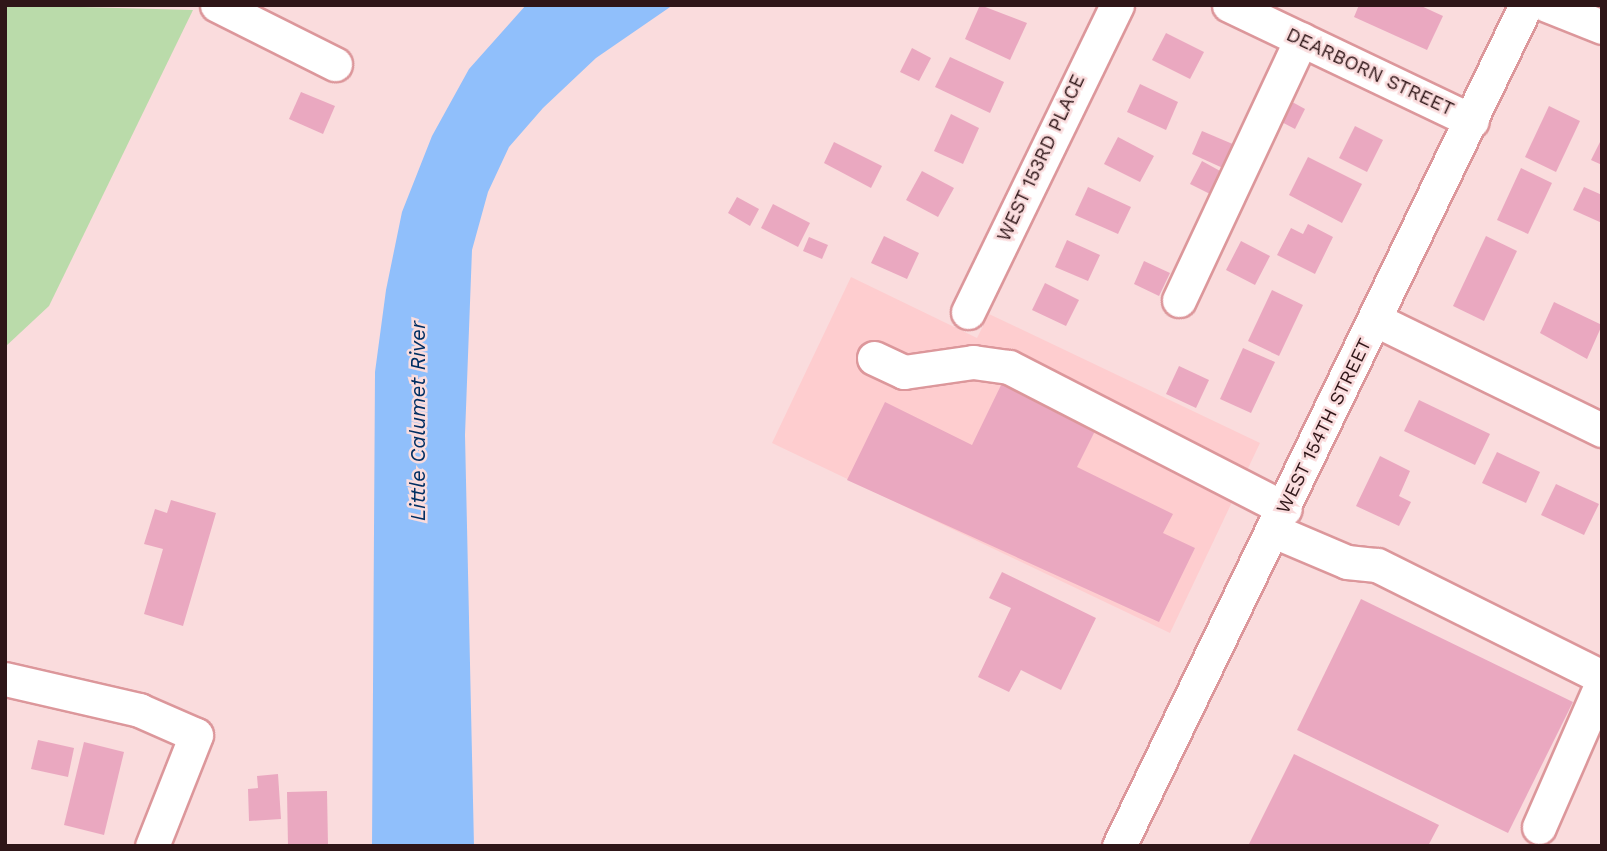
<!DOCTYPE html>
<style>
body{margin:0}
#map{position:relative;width:1607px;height:851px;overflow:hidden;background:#fadcdd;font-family:"Work Sans",sans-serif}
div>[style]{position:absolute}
.built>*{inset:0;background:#fecdcf}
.green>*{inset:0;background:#badbaa}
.water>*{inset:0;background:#90bffb}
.building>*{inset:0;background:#eaa8c0}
.roads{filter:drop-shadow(2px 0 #dc979b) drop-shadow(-2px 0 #dc979b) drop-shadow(0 2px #dc979b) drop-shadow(0 -2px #dc979b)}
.minor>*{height:33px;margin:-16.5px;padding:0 16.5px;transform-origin:16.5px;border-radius:16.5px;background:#fff}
span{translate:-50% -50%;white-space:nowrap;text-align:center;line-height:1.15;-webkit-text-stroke:5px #fadcdd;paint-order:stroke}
.street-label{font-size:19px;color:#2f1618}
.water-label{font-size:21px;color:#002e62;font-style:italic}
.frame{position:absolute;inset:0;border:7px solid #2f1618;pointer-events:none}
</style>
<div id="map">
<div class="built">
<i style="clip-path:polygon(851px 277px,977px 338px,989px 314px,1260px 443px,1170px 633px,772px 443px)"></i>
</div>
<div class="green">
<i style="clip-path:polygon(5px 5px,193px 10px,49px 306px,5px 347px)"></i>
</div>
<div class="water">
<i style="clip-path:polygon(526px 5px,673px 5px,596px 58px,543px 108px,509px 147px,488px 192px,472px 250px,465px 435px,474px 846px,372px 846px,375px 372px,386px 290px,402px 212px,432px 136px,469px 69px)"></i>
</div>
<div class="building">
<i style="clip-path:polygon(980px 5px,1027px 23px,1010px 60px,965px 39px)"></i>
<i style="clip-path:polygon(1359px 5px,1419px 5px,1443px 16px,1427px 50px,1354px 17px)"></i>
<i style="clip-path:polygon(1166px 33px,1204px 52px,1190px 79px,1152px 60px)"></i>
<i style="clip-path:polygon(912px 48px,931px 58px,919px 81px,900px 72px)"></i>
<i style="clip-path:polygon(950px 57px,1004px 82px,990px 113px,935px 87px)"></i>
<i style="clip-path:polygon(1140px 84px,1178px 102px,1166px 130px,1127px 112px)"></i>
<i style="clip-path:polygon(301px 92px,335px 106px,323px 134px,289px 119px)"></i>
<i style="clip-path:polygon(1285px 98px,1305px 109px,1295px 129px,1274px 118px)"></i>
<i style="clip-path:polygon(1549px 106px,1580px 121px,1556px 172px,1525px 157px)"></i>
<i style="clip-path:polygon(951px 114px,979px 128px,963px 164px,934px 151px)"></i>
<i style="clip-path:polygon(1355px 126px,1383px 140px,1367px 172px,1339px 158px)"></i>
<i style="clip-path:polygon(1202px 131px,1235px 145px,1225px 169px,1192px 154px)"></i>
<i style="clip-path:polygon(1118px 137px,1154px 156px,1140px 182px,1104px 164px)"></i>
<i style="clip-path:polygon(1602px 138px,1602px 165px,1591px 160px)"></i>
<i style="clip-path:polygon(834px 142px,882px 166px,871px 188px,824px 163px)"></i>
<i style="clip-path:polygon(1308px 157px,1362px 184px,1342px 223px,1289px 195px)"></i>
<i style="clip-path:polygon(1202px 161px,1222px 172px,1210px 194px,1190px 184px)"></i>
<i style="clip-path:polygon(1521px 168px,1552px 183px,1528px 234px,1497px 220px)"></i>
<i style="clip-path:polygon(922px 171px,954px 188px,938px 217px,906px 200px)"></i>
<i style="clip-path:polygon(1088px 187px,1131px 207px,1118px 234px,1075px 215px)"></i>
<i style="clip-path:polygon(1584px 187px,1602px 195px,1602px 223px,1573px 210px)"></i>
<i style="clip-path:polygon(737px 197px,759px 209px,750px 226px,728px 213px)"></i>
<i style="clip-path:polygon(773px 204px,810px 223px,798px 247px,761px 228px)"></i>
<i style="clip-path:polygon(1308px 224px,1333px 237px,1315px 274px,1277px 255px,1291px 228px,1303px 234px)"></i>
<i style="clip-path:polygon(884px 236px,919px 253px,907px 279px,871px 263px)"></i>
<i style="clip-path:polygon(1486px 236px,1517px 251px,1484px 321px,1453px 306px)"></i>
<i style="clip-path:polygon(809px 237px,828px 245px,822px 259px,803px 251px)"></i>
<i style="clip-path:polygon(1067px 240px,1100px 255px,1088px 281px,1055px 267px)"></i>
<i style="clip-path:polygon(1241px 241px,1270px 256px,1255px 285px,1226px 270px)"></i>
<i style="clip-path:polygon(1144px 261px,1170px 273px,1159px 296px,1134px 284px)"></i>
<i style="clip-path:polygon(1045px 283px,1079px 300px,1066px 326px,1032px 310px)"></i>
<i style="clip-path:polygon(1272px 290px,1303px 305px,1279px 356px,1248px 341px)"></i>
<i style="clip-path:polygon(1554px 302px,1602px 325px,1587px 359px,1540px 333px)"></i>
<i style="clip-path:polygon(1243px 348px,1275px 362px,1251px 413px,1220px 399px)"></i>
<i style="clip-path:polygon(1179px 366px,1209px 380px,1196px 408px,1166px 394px)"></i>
<i style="clip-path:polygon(1003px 381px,1097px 427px,1077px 467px,1173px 514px,1163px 533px,1195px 548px,1159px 622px,847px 480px,885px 402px,972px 445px)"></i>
<i style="clip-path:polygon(1419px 400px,1490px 434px,1475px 465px,1404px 431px)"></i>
<i style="clip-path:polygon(1497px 452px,1540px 472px,1526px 503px,1482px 483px)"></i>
<i style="clip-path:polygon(1380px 456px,1410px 471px,1399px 496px,1411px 502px,1399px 526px,1356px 506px)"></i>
<i style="clip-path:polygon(1556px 484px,1599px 504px,1584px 535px,1541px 515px)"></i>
<i style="clip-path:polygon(171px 500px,216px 513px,183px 626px,144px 614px,163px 549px,144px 544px,155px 509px,167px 513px)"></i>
<i style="clip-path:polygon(1002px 572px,1096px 618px,1061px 690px,1021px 670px,1009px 692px,978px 677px,1011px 608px,989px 598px)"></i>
<i style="clip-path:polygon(1361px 599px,1573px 702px,1508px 833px,1297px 730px)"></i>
<i style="clip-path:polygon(38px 740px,74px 748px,68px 777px,31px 769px)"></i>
<i style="clip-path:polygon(84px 742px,124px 752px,104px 835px,64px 825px)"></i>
<i style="clip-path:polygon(1294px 754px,1439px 825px,1428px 846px,1248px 846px)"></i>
<i style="clip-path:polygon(278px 774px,281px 819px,249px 821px,248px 789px,258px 788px,257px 776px)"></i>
<i style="clip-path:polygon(327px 791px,328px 846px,288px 846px,287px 792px)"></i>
</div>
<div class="roads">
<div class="minor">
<i style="left:217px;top:5px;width:132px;rotate:26.6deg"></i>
<i style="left:1229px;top:5px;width:269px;rotate:25.5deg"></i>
<i style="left:1547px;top:5px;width:59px;rotate:21.8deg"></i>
<i style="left:1179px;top:300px;width:288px;rotate:-64.9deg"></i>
<i style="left:968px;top:312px;width:341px;rotate:-64.1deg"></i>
<i style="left:1376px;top:320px;width:251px;rotate:26deg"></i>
<i style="left:874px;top:358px;width:33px;rotate:25deg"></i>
<i style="left:904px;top:372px;width:70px;rotate:-8.2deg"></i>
<i style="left:973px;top:362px;width:36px;rotate:8deg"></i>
<i style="left:1009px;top:367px;width:310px;rotate:27.2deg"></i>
<i style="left:1274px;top:531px;width:79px;rotate:23deg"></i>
<i style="left:1347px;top:562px;width:30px;rotate:6deg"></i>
<i style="left:1377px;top:565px;width:251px;rotate:26.5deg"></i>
<i style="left:5px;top:679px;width:138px;rotate:13deg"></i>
<i style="left:139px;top:710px;width:62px;rotate:23.7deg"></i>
<i style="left:196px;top:735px;width:119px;rotate:111.6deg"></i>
<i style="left:1539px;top:827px;width:157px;rotate:-66.4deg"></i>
<i style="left:1119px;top:846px;width:934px;rotate:-64.18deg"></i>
</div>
</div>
<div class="street-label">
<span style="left:1370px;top:72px;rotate:25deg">DEARBORN STREET</span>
<span style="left:1041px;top:158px;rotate:-65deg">WEST 153RD PLACE</span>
<span style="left:1324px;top:426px;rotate:-64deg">WEST 154TH STREET</span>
</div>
<div class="water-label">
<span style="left:418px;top:421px;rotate:-90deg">Little Calumet River</span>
</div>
<div class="frame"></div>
</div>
